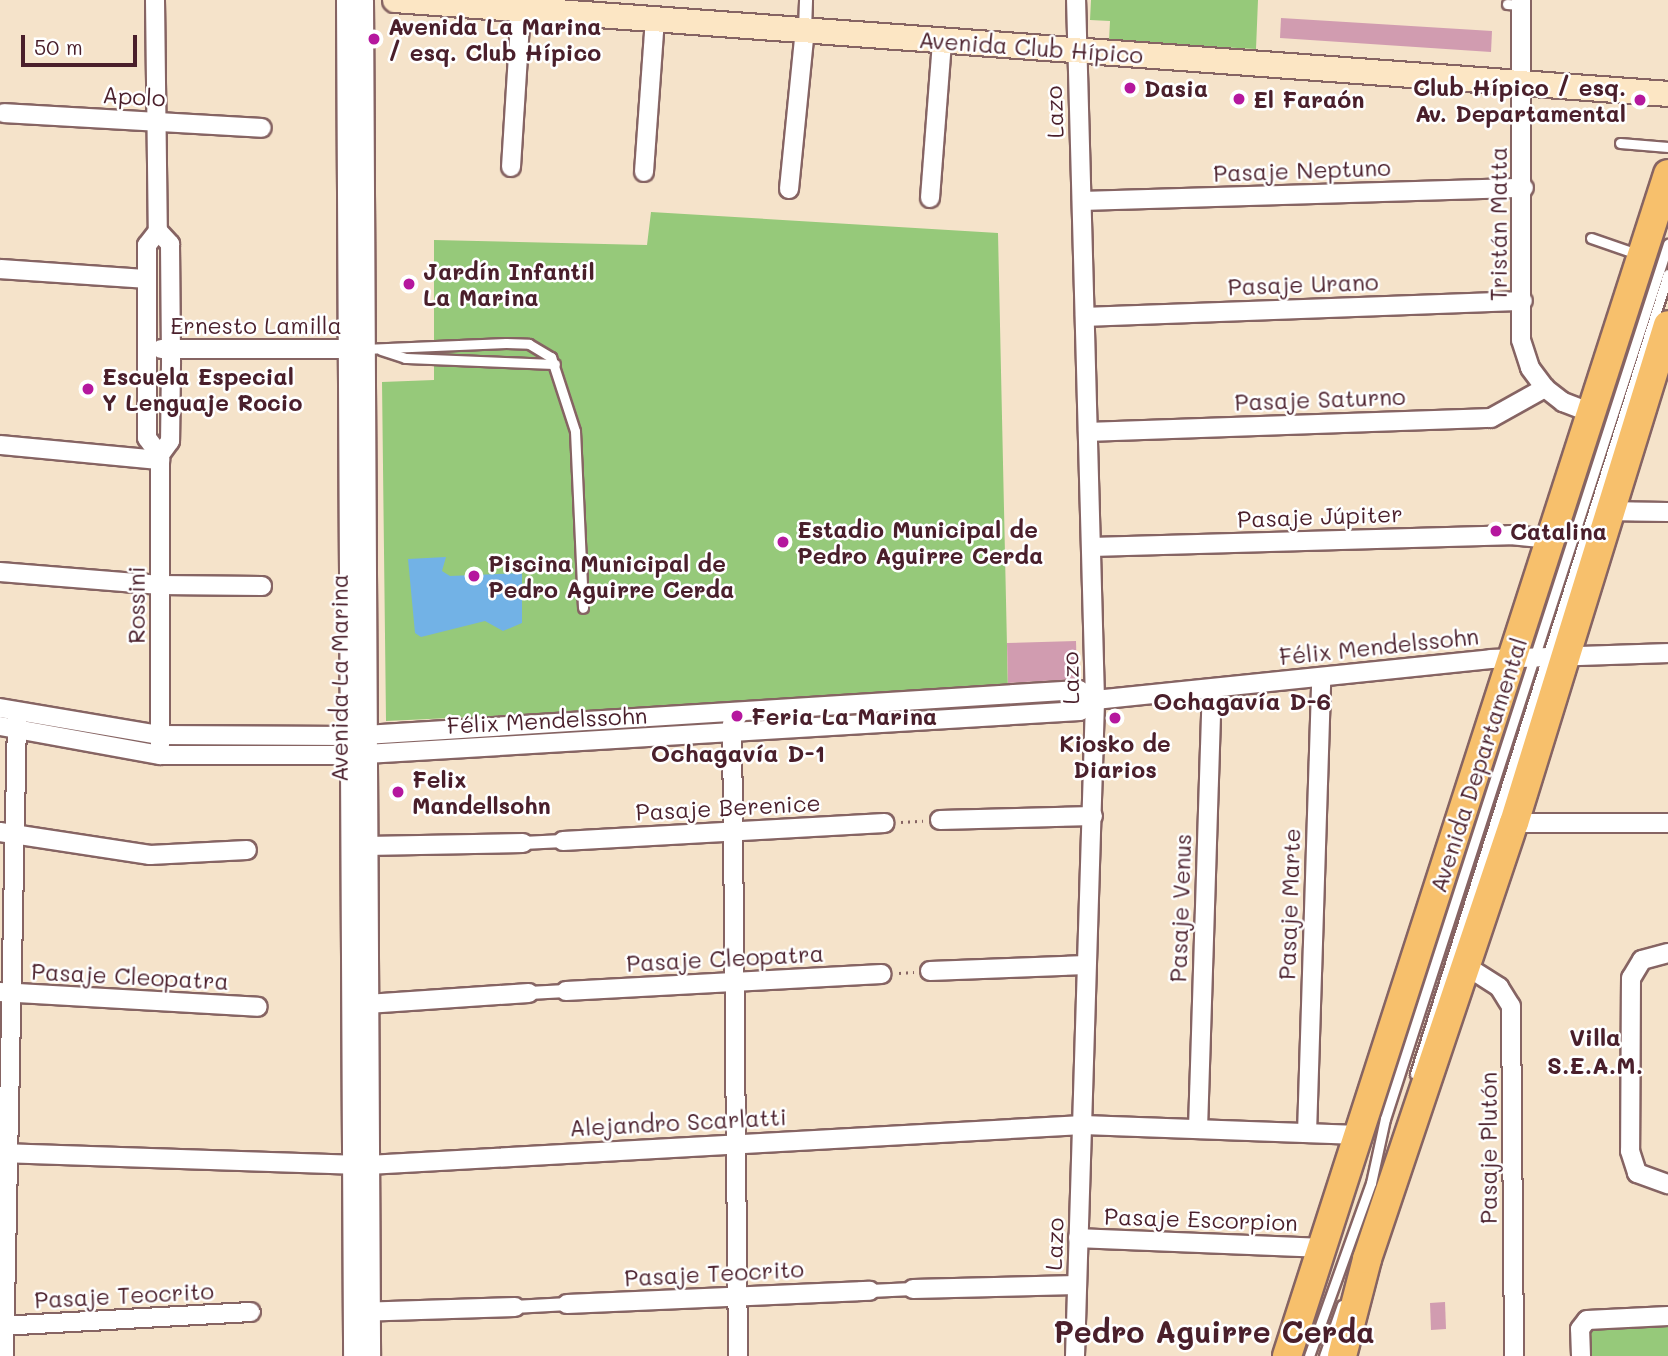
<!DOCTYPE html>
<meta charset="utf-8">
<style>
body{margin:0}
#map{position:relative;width:1668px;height:1356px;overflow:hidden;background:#f5e3ca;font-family:Mali,sans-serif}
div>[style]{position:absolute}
.green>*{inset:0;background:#96c97a}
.water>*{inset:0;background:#72b2e6}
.building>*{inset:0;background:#d19cb0}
.path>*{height:2.5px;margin-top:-1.25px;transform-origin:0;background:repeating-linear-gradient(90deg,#866463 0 2px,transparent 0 7px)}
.roads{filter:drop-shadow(2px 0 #866463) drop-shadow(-2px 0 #866463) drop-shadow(0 2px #866463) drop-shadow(0 -2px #866463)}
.service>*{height:9px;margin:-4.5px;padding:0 4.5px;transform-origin:4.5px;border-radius:4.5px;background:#fff}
.pedestrian>*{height:12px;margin:-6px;padding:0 6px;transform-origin:6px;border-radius:6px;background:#fff}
.minor>*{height:18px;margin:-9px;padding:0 9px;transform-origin:9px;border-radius:9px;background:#fff}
.tertiary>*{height:21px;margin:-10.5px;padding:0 10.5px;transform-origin:10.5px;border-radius:10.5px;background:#fff}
.secondary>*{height:24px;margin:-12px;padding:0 12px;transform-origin:12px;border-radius:12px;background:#fce6c4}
.primary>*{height:28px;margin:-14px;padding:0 14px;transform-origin:14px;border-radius:14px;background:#f7c06c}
.dots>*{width:19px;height:19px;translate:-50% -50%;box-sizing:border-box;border:4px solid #fff;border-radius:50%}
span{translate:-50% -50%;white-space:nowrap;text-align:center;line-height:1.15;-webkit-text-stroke:5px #fff;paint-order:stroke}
.poi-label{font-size:23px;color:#4a1f2b;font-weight:700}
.left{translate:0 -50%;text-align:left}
.right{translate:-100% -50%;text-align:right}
.street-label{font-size:23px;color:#4a1f2b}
.neighbourhood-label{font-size:24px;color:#4a1f2b;font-weight:700}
.district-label{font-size:30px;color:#4a1f2b;font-weight:700}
.scale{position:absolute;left:21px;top:35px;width:116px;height:32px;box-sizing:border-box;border:4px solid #4a1f2b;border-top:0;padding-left:9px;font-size:21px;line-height:24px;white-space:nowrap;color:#4a1f2b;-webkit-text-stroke:5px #fff;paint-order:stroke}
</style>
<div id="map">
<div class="green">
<i style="clip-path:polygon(1091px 0,1258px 0,1256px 49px,1109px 41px,1110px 21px,1090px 20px)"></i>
<i style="clip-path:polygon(651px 212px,998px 233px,1008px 692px,386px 721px,382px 382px,434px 380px,434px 240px,647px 245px)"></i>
<i style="clip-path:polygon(1668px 1322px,1668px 1356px,1578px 1356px,1579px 1327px)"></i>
</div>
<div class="water">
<i style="clip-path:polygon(446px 557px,442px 571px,450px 576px,522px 573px,522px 623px,503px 631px,485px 621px,421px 637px,415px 633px,408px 559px)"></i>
</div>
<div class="building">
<i style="clip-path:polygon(1281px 18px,1492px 31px,1491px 52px,1280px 38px)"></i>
<i style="clip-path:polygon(1076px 641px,1077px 679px,1008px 683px,1007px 643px)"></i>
<i style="clip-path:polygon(1445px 1302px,1446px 1329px,1431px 1330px,1430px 1303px)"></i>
</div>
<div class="path">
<i style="left:901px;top:822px;width:22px;rotate:-3deg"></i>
<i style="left:899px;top:973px;width:15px;rotate:-4deg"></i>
</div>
<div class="roads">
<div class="service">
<i style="left:1507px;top:4px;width:14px;rotate:4deg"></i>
<i style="left:1620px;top:143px;width:48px;rotate:4.8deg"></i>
<i style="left:1591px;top:238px;width:49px;rotate:19.2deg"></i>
<i style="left:364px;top:349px;width:142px;rotate:-2.4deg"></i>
<i style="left:506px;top:343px;width:23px;rotate:2deg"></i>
<i style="left:529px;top:344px;width:26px;rotate:31deg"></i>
<i style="left:551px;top:357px;width:78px;rotate:72deg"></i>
<i style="left:575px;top:431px;width:177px;rotate:87.4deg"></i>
<i style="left:381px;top:350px;width:25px;rotate:18deg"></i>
<i style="left:405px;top:358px;width:150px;rotate:2.3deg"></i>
<i style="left:1415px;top:1074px;width:839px;rotate:-72.45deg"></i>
<i style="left:1309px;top:1356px;width:184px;rotate:-70.3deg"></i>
<i style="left:1371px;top:1183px;width:66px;rotate:-77.7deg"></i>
<i style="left:1385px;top:1119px;width:920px;rotate:-72.08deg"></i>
<i style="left:1324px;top:1356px;width:54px;rotate:-70.6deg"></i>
</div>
<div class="pedestrian">
<i style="left:805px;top:30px;width:30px;rotate:-88deg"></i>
<i style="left:523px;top:843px;width:40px;rotate:-2.9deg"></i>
<i style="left:529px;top:993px;width:37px;rotate:-3deg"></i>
<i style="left:870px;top:1291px;width:43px;rotate:-2.7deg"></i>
<i style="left:515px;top:1307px;width:52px;rotate:-3.3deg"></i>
</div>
<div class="minor">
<i style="left:155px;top:0;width:231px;rotate:89.3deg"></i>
<i style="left:158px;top:231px;width:18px;rotate:128deg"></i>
<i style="left:147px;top:245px;width:193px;rotate:90deg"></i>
<i style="left:147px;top:438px;width:21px;rotate:53deg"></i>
<i style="left:1521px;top:0;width:340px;rotate:90deg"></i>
<i style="left:1521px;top:340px;width:29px;rotate:72deg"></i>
<i style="left:1530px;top:368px;width:25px;rotate:53deg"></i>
<i style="left:1545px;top:388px;width:23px;rotate:38deg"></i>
<i style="left:1563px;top:402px;width:30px;rotate:21deg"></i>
<i style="left:4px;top:113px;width:258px;rotate:3.3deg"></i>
<i style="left:511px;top:167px;width:157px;rotate:-86.4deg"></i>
<i style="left:644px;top:172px;width:153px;rotate:-85.9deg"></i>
<i style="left:789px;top:189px;width:160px;rotate:-84.3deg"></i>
<i style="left:930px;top:198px;width:157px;rotate:-85.6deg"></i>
<i style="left:1082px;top:201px;width:442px;rotate:-1.7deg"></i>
<i style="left:158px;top:231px;width:18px;rotate:47deg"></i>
<i style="left:170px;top:244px;width:120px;rotate:89.5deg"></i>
<i style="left:171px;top:364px;width:77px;rotate:90.7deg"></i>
<i style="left:170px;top:441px;width:17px;rotate:126deg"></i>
<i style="left:160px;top:455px;width:290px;rotate:90deg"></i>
<i style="left:0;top:269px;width:147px;rotate:3.9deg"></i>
<i style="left:1085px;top:317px;width:438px;rotate:-2.1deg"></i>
<i style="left:161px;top:349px;width:199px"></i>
<i style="left:1088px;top:432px;width:403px;rotate:-2deg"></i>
<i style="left:1491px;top:418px;width:62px;rotate:-29.1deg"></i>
<i style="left:0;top:445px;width:161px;rotate:5.4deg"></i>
<i style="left:1608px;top:511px;width:60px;rotate:1deg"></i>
<i style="left:1091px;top:547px;width:419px;rotate:-1.6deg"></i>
<i style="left:1510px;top:535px;width:41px;rotate:5.6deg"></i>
<i style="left:0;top:572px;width:161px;rotate:4.6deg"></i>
<i style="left:160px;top:585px;width:102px;rotate:0.6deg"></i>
<i style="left:0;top:708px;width:162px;rotate:9.6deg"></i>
<i style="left:160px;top:735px;width:189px;rotate:0.3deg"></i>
<i style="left:349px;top:736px;width:731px;rotate:-3.61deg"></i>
<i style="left:1079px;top:690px;width:19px;rotate:32deg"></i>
<i style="left:732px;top:723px;width:633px;rotate:89.46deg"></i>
<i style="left:0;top:726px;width:163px;rotate:10.3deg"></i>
<i style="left:160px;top:755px;width:189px"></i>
<i style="left:349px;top:755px;width:732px;rotate:-3.44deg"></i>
<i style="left:1080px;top:711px;width:19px;rotate:-36deg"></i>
<i style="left:1095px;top:700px;width:398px;rotate:-5.9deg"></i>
<i style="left:1491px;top:659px;width:177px;rotate:-1.9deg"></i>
<i style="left:940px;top:820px;width:153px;rotate:-1.5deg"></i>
<i style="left:1514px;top:823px;width:154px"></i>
<i style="left:0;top:832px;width:152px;rotate:8.7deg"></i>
<i style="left:150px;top:855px;width:97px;rotate:-3deg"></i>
<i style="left:563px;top:841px;width:322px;rotate:-3.2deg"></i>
<i style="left:366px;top:846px;width:157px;rotate:-1.1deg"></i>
<i style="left:1668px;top:953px;width:27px;rotate:165deg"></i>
<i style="left:1642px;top:960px;width:21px;rotate:121deg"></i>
<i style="left:1631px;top:978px;width:173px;rotate:90.3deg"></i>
<i style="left:1630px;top:1151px;width:23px;rotate:72deg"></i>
<i style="left:1637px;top:1173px;width:33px;rotate:20deg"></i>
<i style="left:1463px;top:964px;width:43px;rotate:32.6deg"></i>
<i style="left:1499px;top:987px;width:22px;rotate:58deg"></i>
<i style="left:1511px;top:1006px;width:350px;rotate:89.5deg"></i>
<i style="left:930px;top:971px;width:156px;rotate:-2.2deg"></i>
<i style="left:566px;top:991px;width:316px;rotate:-3.1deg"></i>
<i style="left:0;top:992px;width:258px;rotate:3.3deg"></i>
<i style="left:367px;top:1004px;width:162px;rotate:-3.9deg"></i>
<i style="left:1198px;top:1129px;width:440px;rotate:-88.2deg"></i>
<i style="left:1307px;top:1133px;width:456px;rotate:-88.2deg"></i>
<i style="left:0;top:1153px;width:368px;rotate:1.9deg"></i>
<i style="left:368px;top:1165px;width:716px;rotate:-3.2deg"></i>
<i style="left:1083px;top:1125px;width:276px;rotate:2.1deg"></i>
<i style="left:1078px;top:1238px;width:244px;rotate:2.3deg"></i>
<i style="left:913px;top:1289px;width:164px;rotate:-1.4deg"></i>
<i style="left:567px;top:1304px;width:303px;rotate:-2.5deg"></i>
<i style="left:357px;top:1312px;width:158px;rotate:-1.8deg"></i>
<i style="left:0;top:1326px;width:251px;rotate:-3.2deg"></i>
<i style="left:4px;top:1356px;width:638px;rotate:-88.83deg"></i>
<i style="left:1075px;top:1356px;width:656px;rotate:-88.25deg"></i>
<i style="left:1095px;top:700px;width:700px;rotate:-91.55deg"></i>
<i style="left:1581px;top:1356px;width:27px;rotate:-92deg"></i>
<i style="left:1580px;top:1329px;width:11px;rotate:-52deg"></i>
<i style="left:1587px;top:1320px;width:81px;rotate:-2.8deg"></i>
</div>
<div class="tertiary">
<i style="left:347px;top:0;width:1356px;rotate:89.7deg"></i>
<i style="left:362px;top:0;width:1356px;rotate:89.7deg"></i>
</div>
<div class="secondary">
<i style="left:395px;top:0;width:1276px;rotate:4.22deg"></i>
</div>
<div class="primary">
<i style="left:1287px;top:1356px;width:1242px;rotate:-72.13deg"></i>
<i style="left:1342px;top:1356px;width:100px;rotate:-75.5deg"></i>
<i style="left:1367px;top:1259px;width:460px;rotate:-71.4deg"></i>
<i style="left:1514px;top:823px;width:521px;rotate:-72.82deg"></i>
</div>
</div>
<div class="dots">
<i style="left:374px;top:39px;background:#b5179e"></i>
<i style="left:1130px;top:88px;background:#b5179e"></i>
<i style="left:1239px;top:99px;background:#b5179e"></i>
<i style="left:1640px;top:100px;background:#b5179e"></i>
<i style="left:409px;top:284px;background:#b5179e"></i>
<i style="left:88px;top:389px;background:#b5179e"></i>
<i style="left:1496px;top:531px;background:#b5179e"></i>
<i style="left:783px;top:542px;background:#b5179e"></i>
<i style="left:474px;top:576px;background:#b5179e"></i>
<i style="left:737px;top:716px;background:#b5179e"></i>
<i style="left:1115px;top:718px;background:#b5179e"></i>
<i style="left:398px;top:792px;background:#b5179e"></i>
</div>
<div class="poi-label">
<span class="left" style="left:388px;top:39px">Avenida La Marina<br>/ esq. Club Hípico</span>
<span class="right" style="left:1626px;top:100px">Club Hípico / esq.<br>Av. Departamental</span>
<span class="left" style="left:1144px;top:88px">Dasia</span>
<span class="left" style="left:1253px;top:99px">El Faraón</span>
<span class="left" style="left:423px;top:284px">Jardín Infantil<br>La Marina</span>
<span class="left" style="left:102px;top:389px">Escuela Especial<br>Y Lenguaje Rocio</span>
<span class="left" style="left:797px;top:542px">Estadio Municipal de<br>Pedro Aguirre Cerda</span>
<span class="left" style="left:1510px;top:531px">Catalina</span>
<span class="left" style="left:488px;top:576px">Piscina Municipal de<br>Pedro Aguirre Cerda</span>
<span class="left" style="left:751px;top:716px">Feria La Marina</span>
<span style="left:1115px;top:756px">Kiosko de<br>Diarios</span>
<span class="left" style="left:412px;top:792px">Felix<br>Mandellsohn</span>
</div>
<div class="street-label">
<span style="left:1031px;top:47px;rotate:4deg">Avenida Club Hípico</span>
<span style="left:134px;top:96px;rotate:3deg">Apolo</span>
<span style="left:1054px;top:112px;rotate:-92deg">Lazo</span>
<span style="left:1302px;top:170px;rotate:-2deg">Pasaje Neptuno</span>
<span style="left:1498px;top:224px;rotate:-90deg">Tristán Matta</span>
<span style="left:1303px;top:284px;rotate:-2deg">Pasaje Urano</span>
<span style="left:256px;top:325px">Ernesto Lamilla</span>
<span style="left:1320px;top:399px;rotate:-2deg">Pasaje Saturno</span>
<span style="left:1320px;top:516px;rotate:-2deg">Pasaje Júpiter</span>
<span style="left:136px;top:605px;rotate:-90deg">Rossini</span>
<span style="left:1379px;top:646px;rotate:-6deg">Félix Mendelssohn</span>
<span style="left:339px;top:678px;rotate:-90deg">Avenida La Marina</span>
<span style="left:1070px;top:678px;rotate:-91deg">Lazo</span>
<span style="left:547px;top:720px;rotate:-3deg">Félix Mendelssohn</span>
<span style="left:1478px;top:765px;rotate:-72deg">Avenida Departamental</span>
<span style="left:728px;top:807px;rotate:-3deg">Pasaje Berenice</span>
<span style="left:1289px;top:904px;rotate:-88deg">Pasaje Marte</span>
<span style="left:1180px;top:908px;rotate:-88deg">Pasaje Venus</span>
<span style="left:725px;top:958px;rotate:-3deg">Pasaje Cleopatra</span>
<span style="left:130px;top:976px;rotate:3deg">Pasaje Cleopatra</span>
<span style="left:678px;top:1122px;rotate:-3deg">Alejandro Scarlatti</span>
<span style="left:1488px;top:1148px;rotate:-90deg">Pasaje Plutón</span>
<span style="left:1201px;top:1219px;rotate:2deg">Pasaje Escorpion</span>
<span style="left:1054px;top:1244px;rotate:-88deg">Lazo</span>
<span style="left:714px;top:1273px;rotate:-3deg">Pasaje Teocrito</span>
<span style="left:124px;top:1295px;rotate:-3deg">Pasaje Teocrito</span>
</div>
<div class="neighbourhood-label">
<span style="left:1242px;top:701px">Ochagavía D-6</span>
<span style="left:738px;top:753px">Ochagavía D-1</span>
<span style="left:1595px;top:1051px">Villa<br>S.E.A.M.</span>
</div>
<div class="district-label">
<span style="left:1214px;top:1331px">Pedro Aguirre Cerda</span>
</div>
<div class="scale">50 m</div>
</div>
